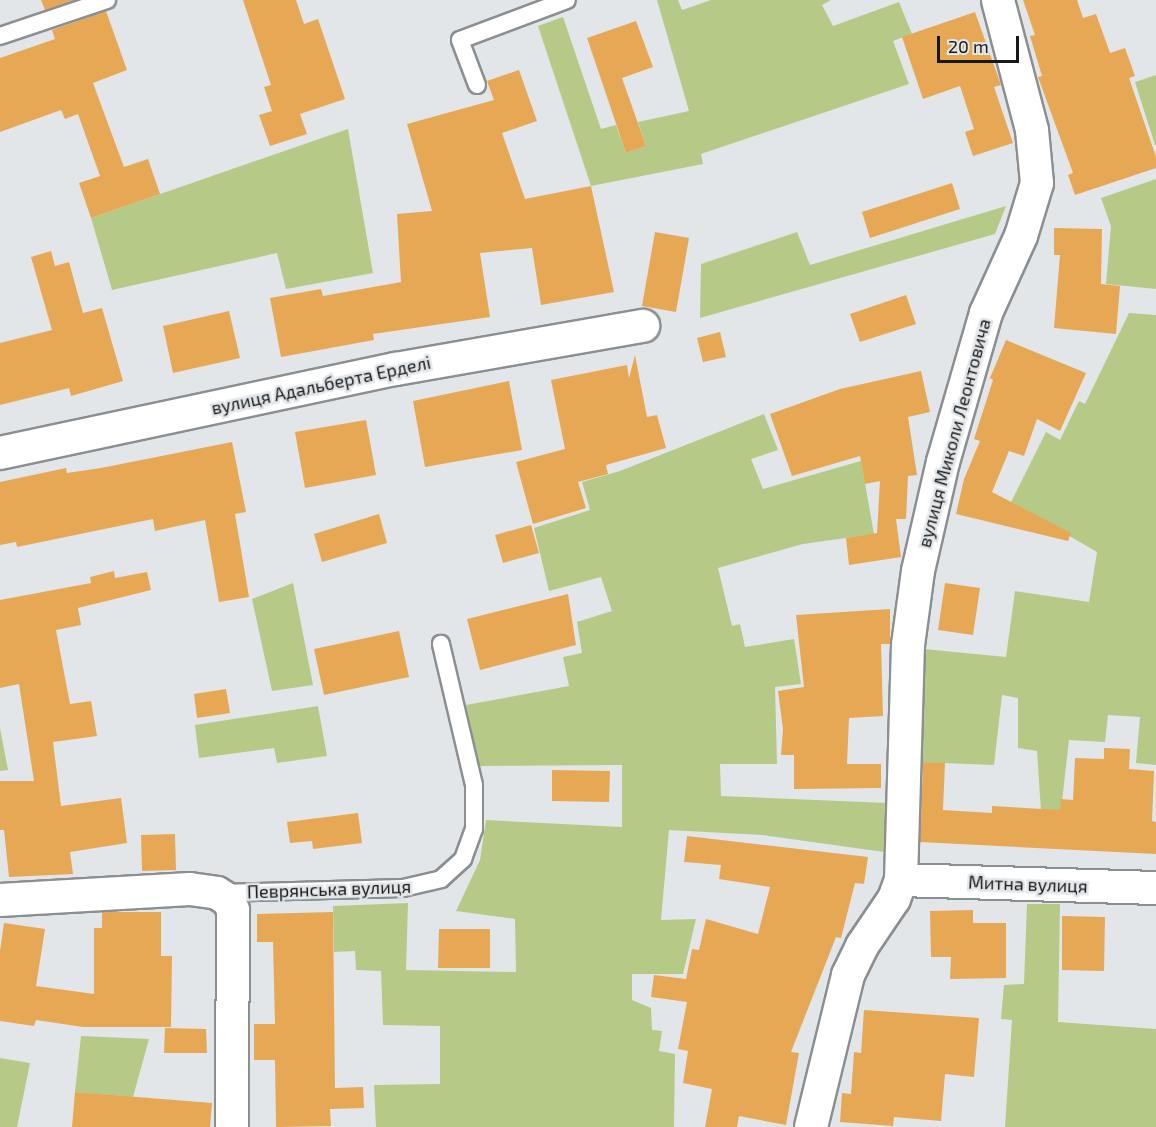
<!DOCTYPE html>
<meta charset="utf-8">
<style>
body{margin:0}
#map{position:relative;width:1156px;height:1127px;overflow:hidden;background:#e2e6e9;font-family:"Exo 2",sans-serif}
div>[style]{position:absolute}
.green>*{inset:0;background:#b5ca86}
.building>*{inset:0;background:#e6a855}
.roads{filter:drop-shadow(2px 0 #8b8f92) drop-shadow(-2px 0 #8b8f92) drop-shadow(0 2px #8b8f92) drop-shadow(0 -2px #8b8f92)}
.service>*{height:16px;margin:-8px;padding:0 8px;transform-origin:8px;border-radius:8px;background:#fff}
.minor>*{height:32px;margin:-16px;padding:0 16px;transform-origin:16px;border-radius:16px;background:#fff}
span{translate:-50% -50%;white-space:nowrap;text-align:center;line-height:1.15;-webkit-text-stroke:5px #e2e6e9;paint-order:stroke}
.street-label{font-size:18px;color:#171819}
.scale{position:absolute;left:937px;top:36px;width:82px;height:27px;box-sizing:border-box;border:3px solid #171819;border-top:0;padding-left:8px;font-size:18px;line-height:21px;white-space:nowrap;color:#171819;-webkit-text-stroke:4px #e2e6e9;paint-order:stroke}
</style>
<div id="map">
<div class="green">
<i style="clip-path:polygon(657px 0,678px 0,682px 10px,711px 0,831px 0,822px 5px,833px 26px,899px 2px,912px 34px,893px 41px,909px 84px,701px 154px,703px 164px,591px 186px,538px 26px,563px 17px,601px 129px,616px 125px,626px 153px,646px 146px,638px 122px,689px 111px)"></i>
<i style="clip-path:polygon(1156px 75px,1156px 145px,1155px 145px,1135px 82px)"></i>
<i style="clip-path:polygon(348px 129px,373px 273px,286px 289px,277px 253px,112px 290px,91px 218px)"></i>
<i style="clip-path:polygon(1156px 179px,1156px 289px,1106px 284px,1111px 226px,1101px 198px)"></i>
<i style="clip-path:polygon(1006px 206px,995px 234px,700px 318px,701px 264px,797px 232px,810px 265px)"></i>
<i style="clip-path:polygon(1129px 313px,1156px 315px,1156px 765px,1136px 763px,1140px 717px,1108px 715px,1105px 742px,1069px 740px,1059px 828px,1042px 826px,1037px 751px,1018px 748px,1018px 698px,1002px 695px,994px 765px,918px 762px,924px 649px,1006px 657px,1015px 591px,1089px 602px,1097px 552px,1011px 502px,1046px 432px,1060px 440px,1079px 401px,1085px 404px)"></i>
<i style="clip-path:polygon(764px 414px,778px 450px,751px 459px,763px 489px,861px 461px,874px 534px,803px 544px,718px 568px,732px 626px,740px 624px,745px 647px,794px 639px,801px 684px,775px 687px,777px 764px,720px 764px,721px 796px,887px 803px,884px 852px,762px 835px,669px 830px,661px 920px,696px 919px,683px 974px,632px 974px,632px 1000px,651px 1008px,652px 1030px,662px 1031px,659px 1051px,675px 1054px,674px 1127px,376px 1127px,374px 1085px,440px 1084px,440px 1026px,383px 1025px,381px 971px,356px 970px,355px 951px,334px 952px,333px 906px,408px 903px,406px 970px,516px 972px,515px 919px,456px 911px,480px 860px,486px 820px,622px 827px,622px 765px,479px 766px,466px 705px,569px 686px,563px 657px,582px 653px,577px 622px,612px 611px,601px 577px,549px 591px,534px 528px,590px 510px,582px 482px,620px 471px)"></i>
<i style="clip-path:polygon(293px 583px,313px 685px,272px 691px,252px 599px)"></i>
<i style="clip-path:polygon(318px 706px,327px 756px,277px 763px,274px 748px,199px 758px,195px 725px)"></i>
<i style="clip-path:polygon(0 728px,8px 770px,0 771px)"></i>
<i style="clip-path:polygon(1027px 904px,1060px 904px,1058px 1022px,1156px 1029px,1156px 1127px,1005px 1127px,1012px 1020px,1001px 1019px,1004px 985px,1024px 984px)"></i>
<i style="clip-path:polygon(81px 1036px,149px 1039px,133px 1097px,75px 1092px)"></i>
<i style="clip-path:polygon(0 1058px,30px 1063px,17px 1127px,0 1127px)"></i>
</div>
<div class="building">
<i style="clip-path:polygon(41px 0,74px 0,45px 10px)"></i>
<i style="clip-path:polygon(243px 0,296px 0,304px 24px,318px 19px,345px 99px,300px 114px,307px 134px,270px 146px,259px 115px,272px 111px,264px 87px,271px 85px)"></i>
<i style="clip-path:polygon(1023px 0,1077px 0,1083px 18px,1096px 14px,1110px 53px,1125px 48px,1135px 76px,1129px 78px,1156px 157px,1156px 168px,1075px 195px,1068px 175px,1073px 173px,1038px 77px,1042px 76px,1030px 36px,1035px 35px)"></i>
<i style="clip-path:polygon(106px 11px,127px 70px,93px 83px,124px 167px,148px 159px,160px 194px,91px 218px,79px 183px,100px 176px,78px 114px,65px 119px,61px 110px,0 132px,0 58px,55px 39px,52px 30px)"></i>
<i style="clip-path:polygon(975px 12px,1001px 85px,994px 87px,1013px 143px,973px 156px,965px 132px,974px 129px,960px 86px,923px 99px,902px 37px)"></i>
<i style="clip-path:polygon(636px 21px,653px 67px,622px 78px,646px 146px,626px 153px,587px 38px)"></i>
<i style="clip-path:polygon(519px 70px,537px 121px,502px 133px,525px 199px,591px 186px,614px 292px,541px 305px,532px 248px,480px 253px,490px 317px,373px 334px,374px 340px,281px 357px,270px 298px,321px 289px,323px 296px,401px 282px,397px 214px,432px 211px,407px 124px,494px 100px,487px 81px)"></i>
<i style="clip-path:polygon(952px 183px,960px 209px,870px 238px,862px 212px)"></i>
<i style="clip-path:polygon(1054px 228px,1102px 229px,1101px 284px,1120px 286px,1116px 334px,1054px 328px,1060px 255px,1054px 255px)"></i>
<i style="clip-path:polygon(655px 232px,689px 238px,676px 312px,642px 306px)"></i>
<i style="clip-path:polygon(51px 251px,55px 266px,69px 262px,83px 313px,102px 308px,123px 381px,71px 396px,69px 388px,0 405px,0 343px,52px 330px,31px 257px)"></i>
<i style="clip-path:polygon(906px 295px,916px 324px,860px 342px,850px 314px)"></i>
<i style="clip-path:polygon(229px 311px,240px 358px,173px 373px,163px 326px)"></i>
<i style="clip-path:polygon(720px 332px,726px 357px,703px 362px,697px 338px)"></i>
<i style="clip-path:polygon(1006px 340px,1086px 373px,1060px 431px,1037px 419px,1024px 456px,1009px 451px,992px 492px,1071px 533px,1068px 541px,956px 514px,964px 479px,980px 441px,974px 439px,993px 380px,990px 378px)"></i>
<i style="clip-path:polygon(635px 355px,647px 417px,657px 415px,666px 448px,606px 465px,608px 474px,578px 482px,586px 508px,533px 524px,516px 462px,565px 449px,551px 380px,627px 365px,629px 378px)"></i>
<i style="clip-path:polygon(921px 371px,930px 412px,908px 417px,917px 475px,908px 476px,906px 519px,896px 519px,901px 557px,849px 565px,846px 538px,877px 533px,880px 481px,865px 484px,860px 456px,792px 476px,770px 414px,840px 389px)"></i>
<i style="clip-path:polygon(509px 381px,522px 450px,425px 467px,413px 401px)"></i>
<i style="clip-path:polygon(366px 420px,376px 475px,305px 488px,295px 432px)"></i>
<i style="clip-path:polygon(232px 442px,246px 512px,235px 514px,249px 597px,219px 602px,205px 520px,155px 531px,153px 519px,17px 547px,16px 542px,0 545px,0 482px,66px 468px,67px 473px,101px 468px)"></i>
<i style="clip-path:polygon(379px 514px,387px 543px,322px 562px,314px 534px)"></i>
<i style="clip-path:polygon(531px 525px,539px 553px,503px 563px,495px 535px)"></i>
<i style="clip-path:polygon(114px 571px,115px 578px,147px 572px,151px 590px,78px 608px,81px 625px,56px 630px,70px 704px,91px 701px,97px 736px,53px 742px,61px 806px,121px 798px,127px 843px,70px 852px,73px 874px,9px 877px,4px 830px,0 830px,0 781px,34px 781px,19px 684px,0 688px,0 600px,91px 583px,90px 577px)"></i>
<i style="clip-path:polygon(945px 583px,980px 588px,973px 635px,938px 630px)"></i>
<i style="clip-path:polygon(568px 594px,576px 645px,480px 670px,467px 619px)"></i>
<i style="clip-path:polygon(890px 609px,890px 644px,881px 644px,883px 716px,849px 718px,847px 764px,881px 764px,881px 788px,794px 789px,794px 755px,781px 755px,783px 729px,778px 691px,804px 687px,796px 615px)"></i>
<i style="clip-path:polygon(399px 631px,409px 677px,324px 695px,314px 649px)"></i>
<i style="clip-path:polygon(226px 689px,230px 713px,197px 718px,194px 694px)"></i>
<i style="clip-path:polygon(1104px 748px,1130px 749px,1129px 769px,1154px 771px,1152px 821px,1156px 822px,1156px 854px,920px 842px,923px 762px,945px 763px,943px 810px,992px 813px,992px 806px,1060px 810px,1061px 799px,1073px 800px,1075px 758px,1104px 759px)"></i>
<i style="clip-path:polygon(552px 770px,610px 771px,609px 802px,552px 801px)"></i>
<i style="clip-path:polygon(358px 813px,362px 843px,313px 849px,312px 841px,290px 843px,287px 822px)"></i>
<i style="clip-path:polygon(175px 834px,176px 870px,142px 871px,141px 835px)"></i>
<i style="clip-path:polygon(687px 836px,868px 857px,864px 884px,855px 883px,841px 938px,836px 937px,791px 1052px,799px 1053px,786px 1125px,739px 1116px,737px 1127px,705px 1127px,712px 1089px,683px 1083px,688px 1051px,678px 1049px,687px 1002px,651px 997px,654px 975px,686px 979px,692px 949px,699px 950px,706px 919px,758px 934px,770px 887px,719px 879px,721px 865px,684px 862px)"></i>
<i style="clip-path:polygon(973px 910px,973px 923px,1006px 923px,1006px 978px,950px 979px,951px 957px,931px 957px,930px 911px)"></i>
<i style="clip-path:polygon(102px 912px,161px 912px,161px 956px,172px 956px,171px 1027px,83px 1027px,36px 1020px,34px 1026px,0 1021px,0 951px,4px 923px,45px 929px,36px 986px,94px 994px,94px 928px,102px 928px)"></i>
<i style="clip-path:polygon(333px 912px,335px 1088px,363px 1087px,364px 1108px,330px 1109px,331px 1126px,276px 1127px,275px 1060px,254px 1060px,254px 1024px,275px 1024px,273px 942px,257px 942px,257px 914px)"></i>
<i style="clip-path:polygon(1062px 916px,1105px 917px,1104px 971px,1062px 970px)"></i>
<i style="clip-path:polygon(439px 929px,490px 929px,490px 968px,438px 968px)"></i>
<i style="clip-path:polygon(864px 1010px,979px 1018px,974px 1077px,945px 1074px,941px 1121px,894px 1117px,893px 1126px,840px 1122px,842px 1093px,851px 1094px,854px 1052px,861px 1053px)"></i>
<i style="clip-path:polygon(165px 1028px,206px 1029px,207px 1053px,164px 1053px)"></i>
<i style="clip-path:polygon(75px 1092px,212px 1103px,210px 1127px,72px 1127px)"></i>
</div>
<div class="roads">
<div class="service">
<i style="left:0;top:36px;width:113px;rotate:-18.6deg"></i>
<i style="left:477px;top:85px;width:48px;rotate:-110.7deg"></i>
<i style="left:460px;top:40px;width:114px;rotate:-20.5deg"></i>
<i style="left:221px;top:893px;width:182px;rotate:-1.6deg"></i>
<i style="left:403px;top:888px;width:39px;rotate:-13deg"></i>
<i style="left:441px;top:879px;width:30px;rotate:-42deg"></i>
<i style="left:463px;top:859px;width:32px;rotate:-70deg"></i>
<i style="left:474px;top:829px;width:44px;rotate:-90deg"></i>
<i style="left:474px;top:785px;width:145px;rotate:-103.2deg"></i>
</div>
<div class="minor">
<i style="left:0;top:453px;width:405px;rotate:-12deg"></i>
<i style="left:396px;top:369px;width:251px;rotate:-9.9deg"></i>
<i style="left:901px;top:880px;width:255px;rotate:1.8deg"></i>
<i style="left:0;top:900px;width:190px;rotate:-3.3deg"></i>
<i style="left:190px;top:889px;width:27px;rotate:8deg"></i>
<i style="left:217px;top:893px;width:13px;rotate:32deg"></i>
<i style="left:228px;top:900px;width:11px;rotate:63deg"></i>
<i style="left:233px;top:910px;width:217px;rotate:90.3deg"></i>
<i style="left:811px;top:1127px;width:156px;rotate:-76.3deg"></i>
<i style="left:848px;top:975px;width:32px;rotate:-64deg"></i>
<i style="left:862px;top:946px;width:57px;rotate:-55.8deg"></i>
<i style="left:894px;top:899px;width:20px;rotate:-70deg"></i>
<i style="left:901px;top:880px;width:235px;rotate:-88.3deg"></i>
<i style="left:908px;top:645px;width:75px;rotate:-82.3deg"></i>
<i style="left:918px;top:571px;width:112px;rotate:-77.1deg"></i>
<i style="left:943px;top:462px;width:155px;rotate:-73.9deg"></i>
<i style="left:986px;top:313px;width:85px;rotate:-65.6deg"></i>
<i style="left:1021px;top:236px;width:55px;rotate:-73.2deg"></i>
<i style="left:1037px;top:183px;width:53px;rotate:-95.4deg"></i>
<i style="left:1032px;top:130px;width:134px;rotate:-104.7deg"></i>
</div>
</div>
<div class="street-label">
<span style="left:321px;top:385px;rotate:-12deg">вулиця Адальберта Ерделі</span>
<span style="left:954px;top:433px;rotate:-75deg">вулиця Миколи Леонтовича</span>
<span style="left:1028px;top:884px;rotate:2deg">Митна вулиця</span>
<span style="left:329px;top:889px;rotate:-2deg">Певрянська вулиця</span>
</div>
<div class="scale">20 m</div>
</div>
